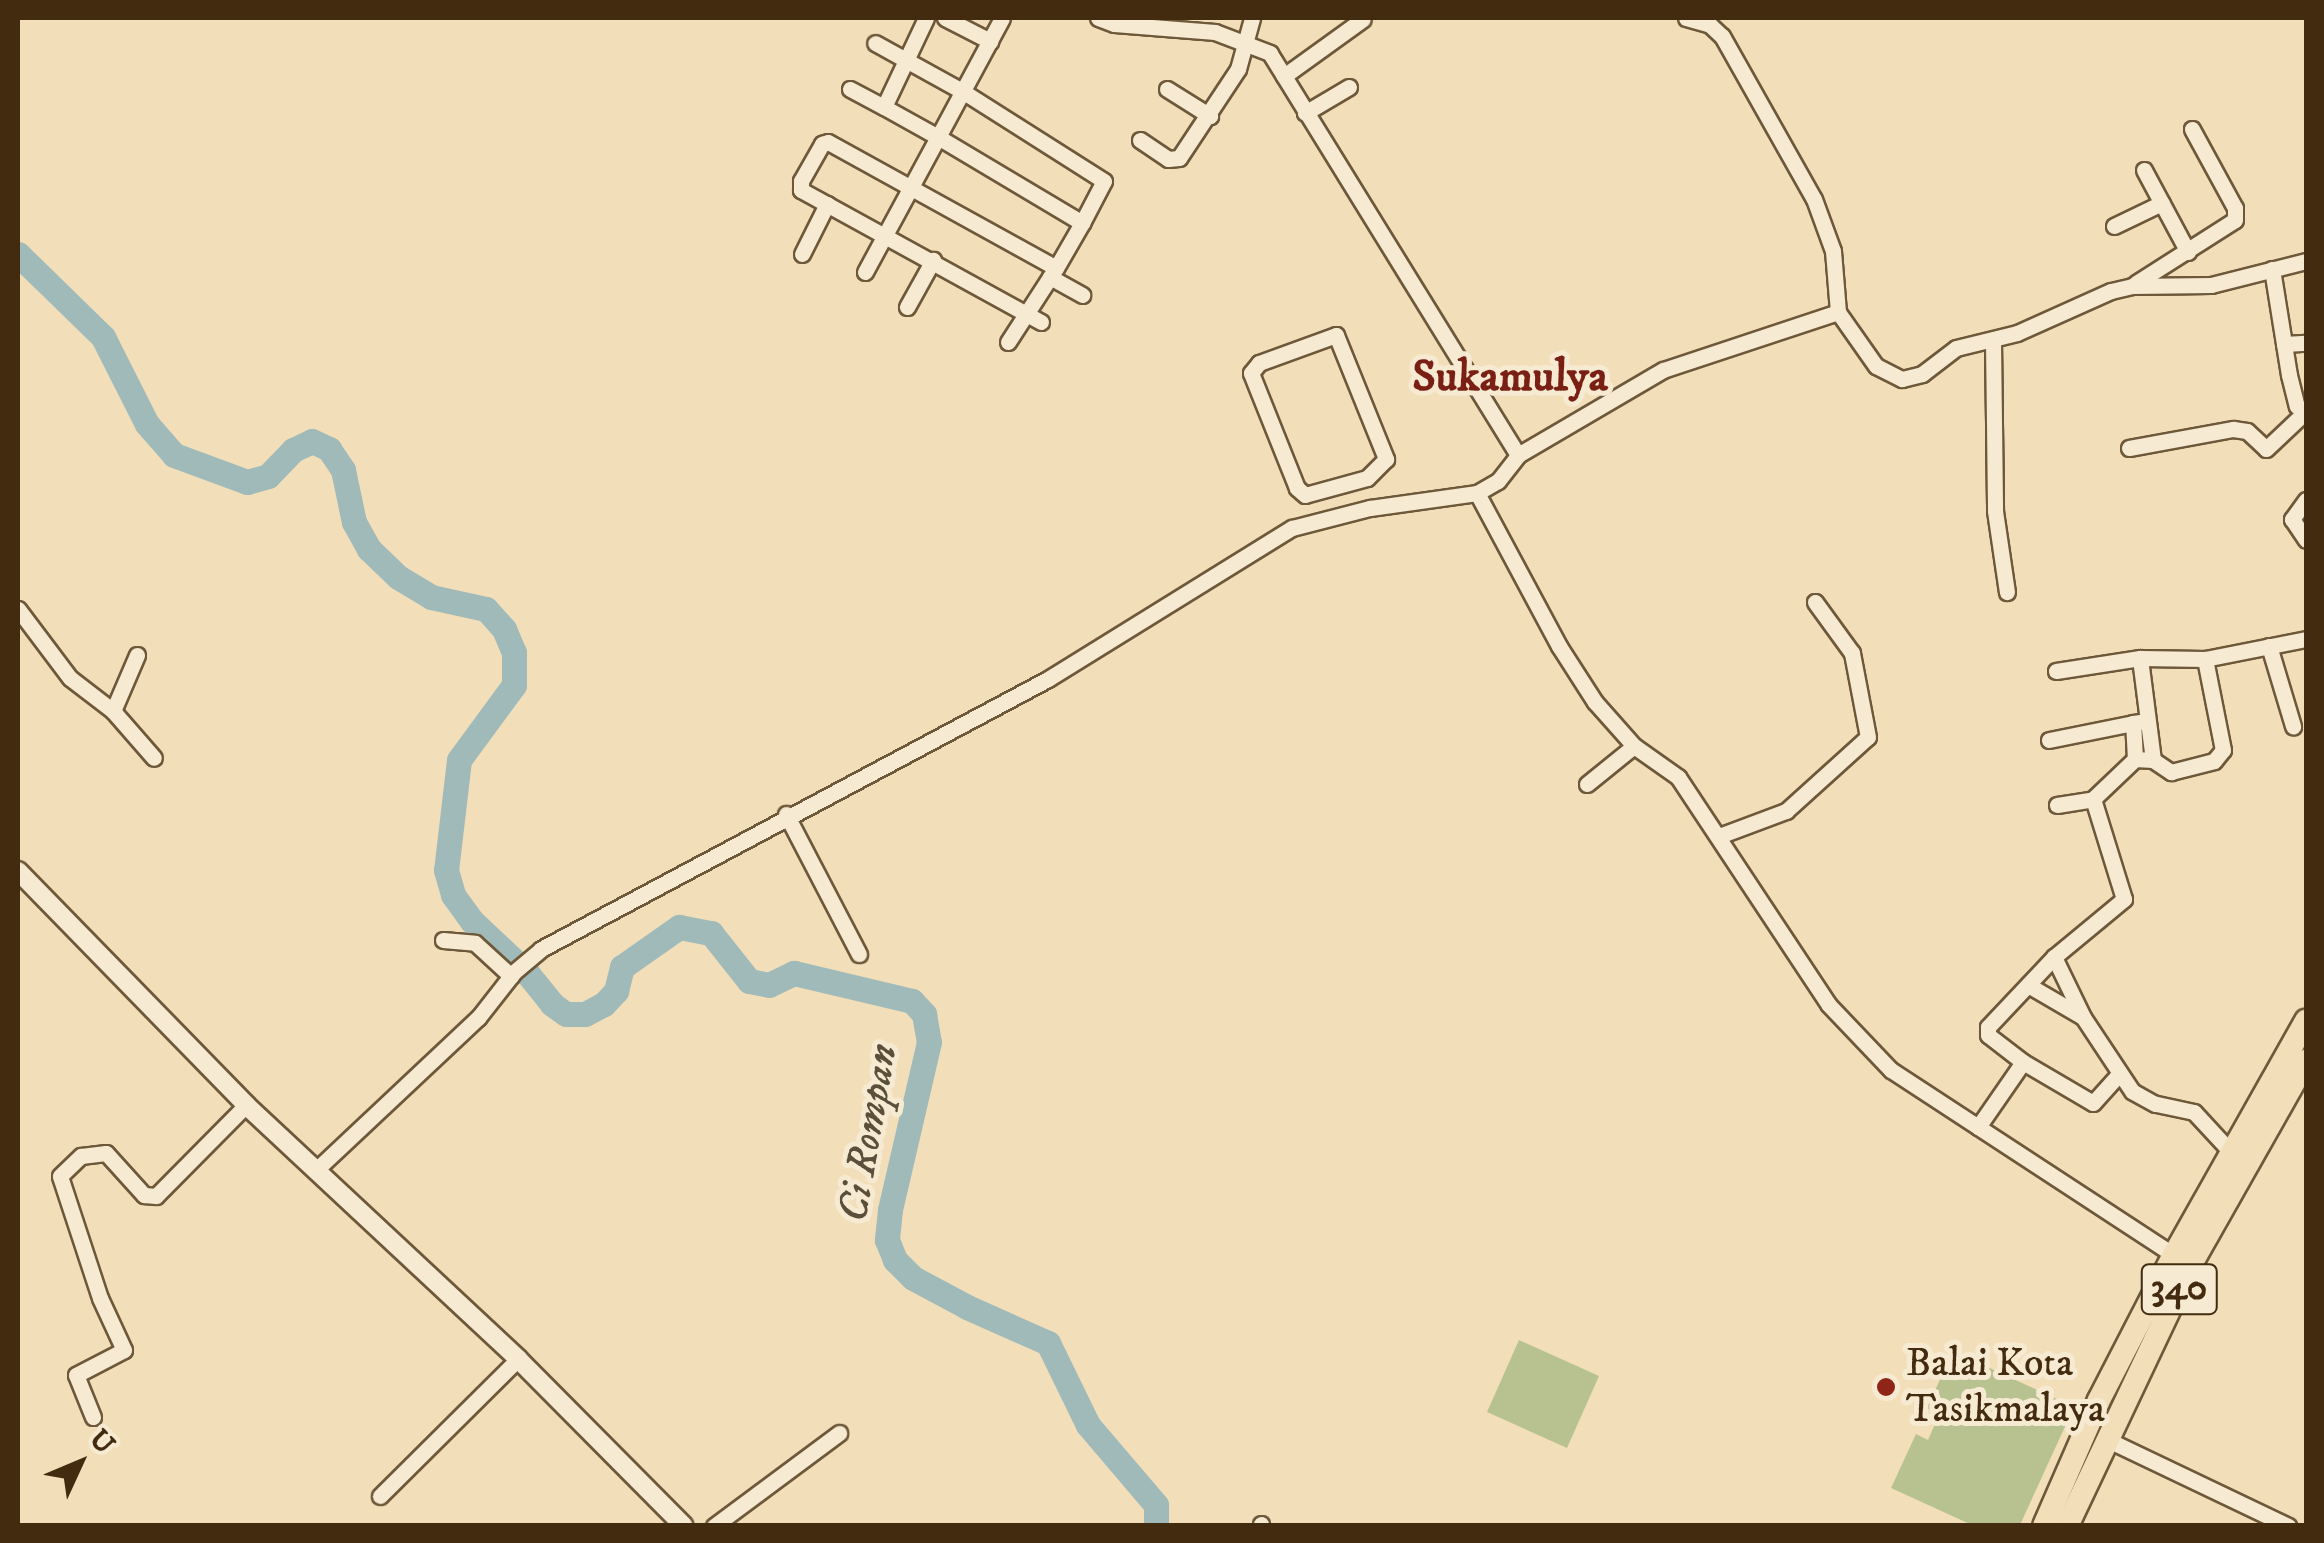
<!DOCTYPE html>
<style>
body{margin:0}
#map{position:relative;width:2324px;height:1543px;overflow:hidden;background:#f2dfb9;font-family:"IM FELL DW Pica",serif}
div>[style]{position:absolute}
.green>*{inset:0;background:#b8c291}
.river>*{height:25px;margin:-12.5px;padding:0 12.5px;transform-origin:12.5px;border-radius:12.5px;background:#a0baba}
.roads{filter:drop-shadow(2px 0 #6e583a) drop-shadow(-2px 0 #6e583a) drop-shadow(0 2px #6e583a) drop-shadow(0 -2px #6e583a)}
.minor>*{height:15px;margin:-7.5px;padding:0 7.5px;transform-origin:7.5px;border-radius:7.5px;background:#f7ead2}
.tertiary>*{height:18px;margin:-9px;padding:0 9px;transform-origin:9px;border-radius:9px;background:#f7ead2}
.primary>*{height:22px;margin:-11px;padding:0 11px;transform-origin:11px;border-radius:11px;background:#f2dfb9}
.dots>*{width:28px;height:28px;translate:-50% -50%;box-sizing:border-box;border:5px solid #f7ead2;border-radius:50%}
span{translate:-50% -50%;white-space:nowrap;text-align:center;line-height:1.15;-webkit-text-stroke:10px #f7ead2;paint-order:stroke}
.shield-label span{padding:2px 8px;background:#f7ead2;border:2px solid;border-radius:8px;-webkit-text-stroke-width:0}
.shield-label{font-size:38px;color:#422b0f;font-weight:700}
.poi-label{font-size:40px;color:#422b0f}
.left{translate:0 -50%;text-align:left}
.water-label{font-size:42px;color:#5a4f3a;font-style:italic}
.quarter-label{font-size:45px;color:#7a1f14;font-weight:700}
.frame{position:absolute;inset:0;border:20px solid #422b0f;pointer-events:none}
.north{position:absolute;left:30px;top:1413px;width:100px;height:100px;-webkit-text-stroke:8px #f7ead2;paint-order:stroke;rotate:46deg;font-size:28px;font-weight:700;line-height:40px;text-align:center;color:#422b0f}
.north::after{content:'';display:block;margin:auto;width:35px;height:45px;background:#422b0f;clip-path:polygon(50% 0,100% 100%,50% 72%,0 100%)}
</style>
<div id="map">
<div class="green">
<i style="clip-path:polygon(1519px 1340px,1599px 1376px,1567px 1448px,1487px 1412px)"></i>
<i style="clip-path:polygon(1953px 1351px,2074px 1407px,2020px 1525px,1972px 1525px,1891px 1488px,1916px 1434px,1928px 1440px,1939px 1415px,1927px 1408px)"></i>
</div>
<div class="river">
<i style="left:18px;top:254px;width:119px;rotate:44.3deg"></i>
<i style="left:103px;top:337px;width:97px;rotate:63.2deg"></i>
<i style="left:147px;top:424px;width:41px;rotate:48.9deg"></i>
<i style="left:174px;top:455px;width:78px;rotate:20.3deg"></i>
<i style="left:247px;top:482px;width:22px;rotate:-16deg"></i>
<i style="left:268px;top:476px;width:36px;rotate:-46deg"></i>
<i style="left:293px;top:450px;width:21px;rotate:-25deg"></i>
<i style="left:312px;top:441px;width:19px;rotate:25deg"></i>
<i style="left:329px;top:449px;width:25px;rotate:56deg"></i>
<i style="left:343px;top:470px;width:53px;rotate:78.1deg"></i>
<i style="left:354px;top:522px;width:31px;rotate:61deg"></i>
<i style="left:369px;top:549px;width:40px;rotate:44deg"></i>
<i style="left:398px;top:577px;width:39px;rotate:31deg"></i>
<i style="left:431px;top:597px;width:56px;rotate:12.3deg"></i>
<i style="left:486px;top:609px;width:27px;rotate:48deg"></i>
<i style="left:504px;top:629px;width:25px;rotate:67deg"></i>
<i style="left:514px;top:652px;width:33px;rotate:90deg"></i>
<i style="left:514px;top:685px;width:93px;rotate:126.3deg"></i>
<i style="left:459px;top:760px;width:111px;rotate:96.7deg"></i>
<i style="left:446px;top:870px;width:26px;rotate:74deg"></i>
<i style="left:453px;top:895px;width:32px;rotate:54deg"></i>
<i style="left:472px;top:921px;width:77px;rotate:43.4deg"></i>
<i style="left:528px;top:974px;width:38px;rotate:51deg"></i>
<i style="left:552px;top:1004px;width:17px;rotate:36deg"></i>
<i style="left:566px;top:1014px;width:19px"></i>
<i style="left:585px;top:1014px;width:21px;rotate:-28deg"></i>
<i style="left:604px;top:1004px;width:18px;rotate:-47deg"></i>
<i style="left:616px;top:991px;width:25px;rotate:-76deg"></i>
<i style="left:622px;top:967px;width:70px;rotate:-35.1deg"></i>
<i style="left:679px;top:927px;width:33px;rotate:11deg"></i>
<i style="left:711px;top:933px;width:61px;rotate:51.6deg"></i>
<i style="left:749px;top:981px;width:20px;rotate:11deg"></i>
<i style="left:769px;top:985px;width:28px;rotate:-26deg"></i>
<i style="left:794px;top:973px;width:121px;rotate:13.3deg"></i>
<i style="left:912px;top:1001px;width:18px;rotate:47deg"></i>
<i style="left:924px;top:1014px;width:28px;rotate:80deg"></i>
<i style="left:929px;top:1042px;width:172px;rotate:103.1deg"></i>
<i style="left:890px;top:1210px;width:30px;rotate:96deg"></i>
<i style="left:887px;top:1240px;width:22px;rotate:68deg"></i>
<i style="left:895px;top:1260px;width:25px;rotate:45deg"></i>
<i style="left:913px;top:1278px;width:61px;rotate:28.2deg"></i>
<i style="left:967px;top:1307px;width:89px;rotate:24deg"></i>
<i style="left:1048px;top:1343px;width:91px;rotate:64deg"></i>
<i style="left:1088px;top:1425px;width:105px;rotate:49.6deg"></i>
<i style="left:1156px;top:1505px;width:21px;rotate:90deg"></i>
</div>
<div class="roads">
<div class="minor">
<i style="left:926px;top:18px;width:98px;rotate:115.3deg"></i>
<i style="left:884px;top:107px;width:62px;rotate:29.1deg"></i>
<i style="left:938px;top:137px;width:135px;rotate:-61.7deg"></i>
<i style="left:945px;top:18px;width:51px;rotate:27.1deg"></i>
<i style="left:1686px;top:18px;width:25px;rotate:16deg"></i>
<i style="left:1710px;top:25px;width:16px;rotate:43deg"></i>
<i style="left:1722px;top:36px;width:187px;rotate:60.6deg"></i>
<i style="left:1814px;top:199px;width:55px;rotate:69.9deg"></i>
<i style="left:1833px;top:251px;width:61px;rotate:85.3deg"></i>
<i style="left:1284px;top:76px;width:97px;rotate:-35.8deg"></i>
<i style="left:850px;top:89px;width:38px;rotate:28deg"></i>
<i style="left:1167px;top:89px;width:51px;rotate:32.1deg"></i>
<i style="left:1305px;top:113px;width:51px;rotate:-30.6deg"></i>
<i style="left:1140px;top:140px;width:34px;rotate:34deg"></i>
<i style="left:1168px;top:159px;width:11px;rotate:-5deg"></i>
<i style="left:1179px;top:158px;width:107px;rotate:-56.5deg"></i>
<i style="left:1238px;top:69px;width:53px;rotate:-74.6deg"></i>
<i style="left:2144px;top:170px;width:93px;rotate:61.8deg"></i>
<i style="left:2114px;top:226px;width:53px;rotate:-25.6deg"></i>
<i style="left:802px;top:254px;width:56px;rotate:-63.4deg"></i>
<i style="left:1056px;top:268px;width:52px;rotate:-60deg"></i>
<i style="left:2272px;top:269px;width:107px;rotate:80.9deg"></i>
<i style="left:2289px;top:375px;width:32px;rotate:76deg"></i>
<i style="left:2297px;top:406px;width:12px;rotate:42deg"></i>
<i style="left:865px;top:272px;width:153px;rotate:-61.6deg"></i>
<i style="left:938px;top:137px;width:168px;rotate:30.8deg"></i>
<i style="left:1082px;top:223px;width:47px;rotate:-62.4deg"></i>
<i style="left:1104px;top:181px;width:168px;rotate:-147.6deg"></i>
<i style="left:962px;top:91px;width:99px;rotate:-151.1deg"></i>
<i style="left:2136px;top:283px;width:117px;rotate:-32.5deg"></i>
<i style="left:2235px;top:220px;width:12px;rotate:-90deg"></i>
<i style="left:2235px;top:208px;width:90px;rotate:-118.6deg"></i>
<i style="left:907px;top:307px;width:54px;rotate:-61deg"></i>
<i style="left:1041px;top:322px;width:274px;rotate:-151.2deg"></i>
<i style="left:801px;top:190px;width:9px;rotate:-90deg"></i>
<i style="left:801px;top:181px;width:43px;rotate:-60.4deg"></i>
<i style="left:822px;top:144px;width:6px;rotate:-18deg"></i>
<i style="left:828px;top:142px;width:260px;rotate:28.9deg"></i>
<i style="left:1056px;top:268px;width:11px;rotate:124deg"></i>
<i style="left:1050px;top:277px;width:37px;rotate:29deg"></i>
<i style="left:1336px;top:335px;width:134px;rotate:68deg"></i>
<i style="left:1386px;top:459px;width:27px;rotate:135deg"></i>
<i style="left:1367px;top:478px;width:64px;rotate:164.7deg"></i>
<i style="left:1305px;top:495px;width:11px;rotate:-139deg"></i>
<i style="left:1297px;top:488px;width:124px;rotate:-111.8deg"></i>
<i style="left:1251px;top:373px;width:13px;rotate:-51deg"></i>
<i style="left:1259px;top:363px;width:82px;rotate:-20deg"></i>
<i style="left:1993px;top:341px;width:170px;rotate:89.3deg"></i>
<i style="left:1995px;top:511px;width:82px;rotate:81.6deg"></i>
<i style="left:1008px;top:342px;width:77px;rotate:-57.1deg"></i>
<i style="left:2284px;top:344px;width:22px;rotate:-3deg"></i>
<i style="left:2129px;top:448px;width:106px;rotate:-10.4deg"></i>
<i style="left:2233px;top:429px;width:14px;rotate:8deg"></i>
<i style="left:2247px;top:431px;width:26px;rotate:43deg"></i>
<i style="left:2266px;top:449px;width:51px;rotate:-43.4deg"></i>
<i style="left:1518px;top:455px;width:168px;rotate:-30.4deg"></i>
<i style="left:1663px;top:370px;width:184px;rotate:-18.3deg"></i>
<i style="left:1838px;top:312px;width:66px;rotate:54.9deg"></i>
<i style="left:1876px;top:366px;width:29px;rotate:27deg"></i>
<i style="left:1902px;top:379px;width:21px;rotate:-14deg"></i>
<i style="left:1922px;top:374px;width:43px;rotate:-37.4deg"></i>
<i style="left:1956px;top:348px;width:63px;rotate:-13.8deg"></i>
<i style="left:2017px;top:333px;width:103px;rotate:-24.1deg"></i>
<i style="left:2111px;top:291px;width:22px;rotate:-13deg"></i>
<i style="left:2132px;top:286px;width:79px;rotate:-0.7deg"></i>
<i style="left:2211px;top:285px;width:98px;rotate:-14.2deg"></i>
<i style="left:1477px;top:493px;width:174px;rotate:61.8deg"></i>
<i style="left:1559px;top:646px;width:67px;rotate:57.3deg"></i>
<i style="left:1595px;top:702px;width:59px;rotate:48.4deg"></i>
<i style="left:1634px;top:746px;width:54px;rotate:35.2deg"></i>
<i style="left:1678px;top:777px;width:273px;rotate:56.5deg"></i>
<i style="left:1829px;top:1005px;width:90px;rotate:46.4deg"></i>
<i style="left:1891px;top:1070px;width:343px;rotate:33.2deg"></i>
<i style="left:2306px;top:500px;width:24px;rotate:126deg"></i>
<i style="left:2292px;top:519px;width:25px;rotate:56deg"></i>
<i style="left:18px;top:609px;width:86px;rotate:53deg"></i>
<i style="left:70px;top:678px;width:54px;rotate:37.5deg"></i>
<i style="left:113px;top:711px;width:62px;rotate:48.9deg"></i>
<i style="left:2269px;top:646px;width:84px;rotate:73.3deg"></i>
<i style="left:2056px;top:671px;width:85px;rotate:-8.8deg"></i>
<i style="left:113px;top:711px;width:61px;rotate:-66.8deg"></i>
<i style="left:2049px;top:740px;width:86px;rotate:-11.4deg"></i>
<i style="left:2135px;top:759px;width:36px;rotate:-93deg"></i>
<i style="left:2133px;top:723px;width:6px;rotate:-9deg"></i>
<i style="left:2153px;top:760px;width:22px;rotate:34deg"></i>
<i style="left:2171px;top:772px;width:44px;rotate:-14.3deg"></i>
<i style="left:2214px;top:761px;width:14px;rotate:-51deg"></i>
<i style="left:2223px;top:750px;width:93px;rotate:-101.2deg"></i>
<i style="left:1587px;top:784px;width:60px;rotate:-39deg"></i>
<i style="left:2057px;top:805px;width:36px;rotate:-9deg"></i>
<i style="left:786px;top:814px;width:158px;rotate:62.5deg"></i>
<i style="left:1719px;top:836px;width:72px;rotate:-20.5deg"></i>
<i style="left:1786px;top:811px;width:110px;rotate:-42.1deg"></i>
<i style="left:1868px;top:737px;width:86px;rotate:-100.8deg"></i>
<i style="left:1852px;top:653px;width:63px;rotate:-126deg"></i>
<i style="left:443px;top:940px;width:32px;rotate:5deg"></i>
<i style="left:475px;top:943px;width:49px;rotate:42.5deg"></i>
<i style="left:2028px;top:985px;width:61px;rotate:30.3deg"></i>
<i style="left:2023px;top:1062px;width:81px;rotate:30.4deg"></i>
<i style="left:2093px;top:1103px;width:38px;rotate:-48deg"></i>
<i style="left:1978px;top:1127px;width:79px;rotate:-55.3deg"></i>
<i style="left:2023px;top:1062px;width:44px;rotate:-142.4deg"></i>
<i style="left:1988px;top:1035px;width:8px;rotate:-90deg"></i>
<i style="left:1988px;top:1027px;width:96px;rotate:-46.7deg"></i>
<i style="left:2230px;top:1151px;width:53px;rotate:-132.7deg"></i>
<i style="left:2194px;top:1112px;width:40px;rotate:-168deg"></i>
<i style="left:2155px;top:1104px;width:26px;rotate:-151deg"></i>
<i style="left:2132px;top:1091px;width:89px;rotate:-123.5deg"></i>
<i style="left:2083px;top:1017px;width:67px;rotate:-115.8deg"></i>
<i style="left:2054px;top:957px;width:91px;rotate:-39.6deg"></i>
<i style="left:2124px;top:899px;width:105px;rotate:-107.2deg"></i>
<i style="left:2093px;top:799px;width:58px;rotate:-43.6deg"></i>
<i style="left:2135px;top:759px;width:18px;rotate:3deg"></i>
<i style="left:2153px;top:760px;width:103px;rotate:-97.3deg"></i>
<i style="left:2140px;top:658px;width:65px;rotate:0.9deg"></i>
<i style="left:2205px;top:659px;width:103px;rotate:-11.2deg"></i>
<i style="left:317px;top:1169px;width:221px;rotate:-43.2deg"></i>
<i style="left:478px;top:1018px;width:58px;rotate:-52deg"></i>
<i style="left:514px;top:972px;width:35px;rotate:-40deg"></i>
<i style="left:541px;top:949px;width:574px;rotate:-28.04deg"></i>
<i style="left:1048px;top:679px;width:287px;rotate:-31.8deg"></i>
<i style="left:1292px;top:528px;width:81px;rotate:-14.4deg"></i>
<i style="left:1370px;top:508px;width:108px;rotate:-8deg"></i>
<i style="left:1477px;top:493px;width:24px;rotate:-30deg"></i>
<i style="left:1498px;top:481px;width:33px;rotate:-52deg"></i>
<i style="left:1518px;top:455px;width:472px;rotate:-121.7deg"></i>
<i style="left:1270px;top:53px;width:59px;rotate:-159.1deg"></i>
<i style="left:1215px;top:32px;width:101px;rotate:-175.5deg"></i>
<i style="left:1114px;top:24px;width:17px;rotate:-159deg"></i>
<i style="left:93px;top:1417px;width:45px;rotate:-112deg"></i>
<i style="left:76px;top:1375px;width:54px;rotate:-27.5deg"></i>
<i style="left:124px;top:1350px;width:57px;rotate:-114.8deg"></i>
<i style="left:100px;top:1298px;width:128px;rotate:-108.2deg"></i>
<i style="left:60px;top:1176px;width:29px;rotate:-44deg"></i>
<i style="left:81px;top:1156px;width:25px;rotate:-7deg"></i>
<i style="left:106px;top:1153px;width:57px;rotate:47.9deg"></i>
<i style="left:144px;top:1195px;width:12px;rotate:5deg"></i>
<i style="left:156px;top:1196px;width:128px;rotate:-45.3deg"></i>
<i style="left:2106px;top:1439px;width:202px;rotate:25.5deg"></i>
<i style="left:380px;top:1496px;width:194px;rotate:-44.8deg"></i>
<i style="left:1261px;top:1524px;width:2px;rotate:90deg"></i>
<i style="left:714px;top:1526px;width:156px;rotate:-36.6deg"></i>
</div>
<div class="tertiary">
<i style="left:18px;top:871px;width:327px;rotate:45.7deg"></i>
<i style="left:246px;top:1105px;width:372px;rotate:43deg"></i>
<i style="left:518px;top:1359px;width:235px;rotate:45.2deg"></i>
</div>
<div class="primary">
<i style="left:2044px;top:1526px;width:137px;rotate:-66.4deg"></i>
<i style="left:2099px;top:1400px;width:163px;rotate:-62.7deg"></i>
<i style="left:2174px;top:1255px;width:269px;rotate:-60.6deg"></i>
<i style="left:2067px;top:1526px;width:288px;rotate:-64.7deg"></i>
<i style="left:2190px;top:1266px;width:236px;rotate:-60.5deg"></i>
</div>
</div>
<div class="dots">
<i style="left:1886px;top:1387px;background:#8f2418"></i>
</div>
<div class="shield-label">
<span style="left:2179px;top:1289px">340</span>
</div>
<div class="poi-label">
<span class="left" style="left:1906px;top:1387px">Balai Kota<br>Tasikmalaya</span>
</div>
<div class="water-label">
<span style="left:869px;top:1133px;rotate:-80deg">Ci Rompan</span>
</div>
<div class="quarter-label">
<span style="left:1510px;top:378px">Sukamulya</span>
</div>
<div class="frame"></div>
<div class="north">U</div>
</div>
